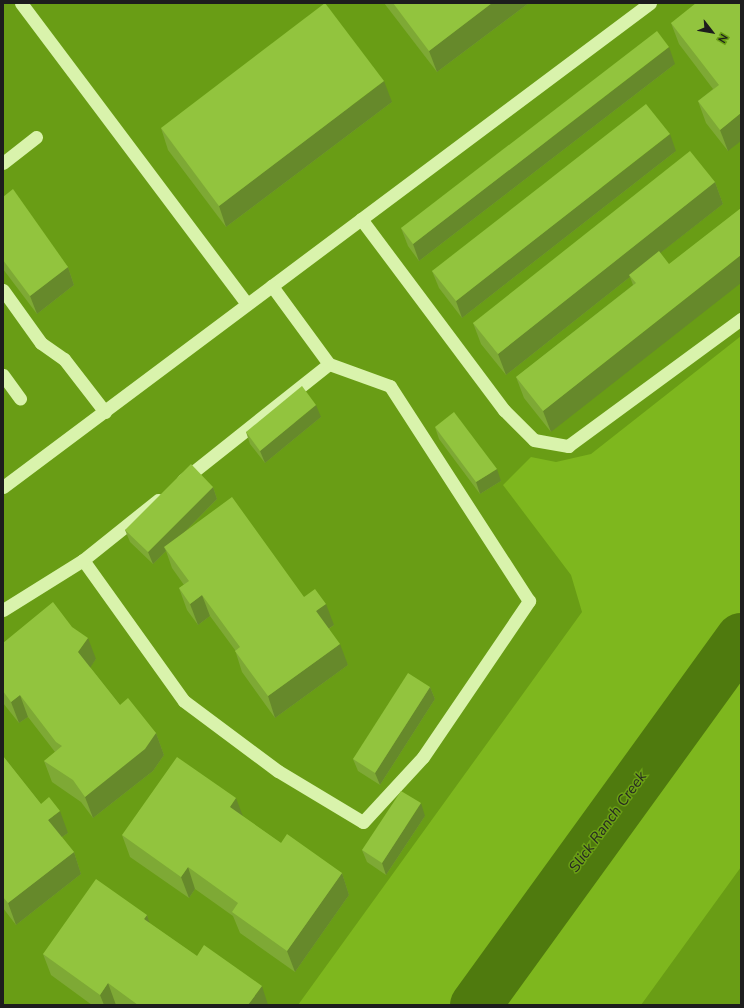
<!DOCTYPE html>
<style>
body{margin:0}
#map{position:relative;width:744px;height:1008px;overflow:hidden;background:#699d15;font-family:"Nunito Sans",sans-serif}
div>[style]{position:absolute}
.green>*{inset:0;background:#7eb71e}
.river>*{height:51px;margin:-25.5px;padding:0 25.5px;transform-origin:25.5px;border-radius:25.5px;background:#4f7a0e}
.service>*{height:13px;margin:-6.5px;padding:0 6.5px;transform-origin:6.5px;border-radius:6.5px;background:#d9f3ac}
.wall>*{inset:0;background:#7ea935}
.shaded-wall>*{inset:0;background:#66892b}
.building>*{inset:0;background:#92c43e}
span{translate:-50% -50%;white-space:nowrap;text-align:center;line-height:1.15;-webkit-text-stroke:3px #699d15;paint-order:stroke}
.water-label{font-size:15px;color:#262822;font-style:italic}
.frame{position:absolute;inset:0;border:4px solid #1d1d1d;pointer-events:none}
.north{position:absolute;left:692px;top:12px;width:40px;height:40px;-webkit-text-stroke:3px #699d15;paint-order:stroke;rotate:121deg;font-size:11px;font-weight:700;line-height:16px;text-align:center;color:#1d1d1d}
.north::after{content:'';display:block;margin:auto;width:14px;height:18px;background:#1d1d1d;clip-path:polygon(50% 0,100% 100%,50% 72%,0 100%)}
</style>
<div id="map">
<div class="green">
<i style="clip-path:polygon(741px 336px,741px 867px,641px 1005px,298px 1005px,582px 612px,571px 575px,503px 485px,531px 457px,556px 462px,591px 454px)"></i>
</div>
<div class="river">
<i style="left:475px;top:1005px;width:453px;rotate:-54.1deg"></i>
</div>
<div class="service">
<i style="left:21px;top:3px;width:376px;rotate:53.1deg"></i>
<i style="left:3px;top:163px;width:42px;rotate:-38.2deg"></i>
<i style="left:361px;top:219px;width:239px;rotate:53.2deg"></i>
<i style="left:504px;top:410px;width:42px;rotate:45deg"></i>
<i style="left:534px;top:440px;width:35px;rotate:10deg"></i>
<i style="left:568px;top:446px;width:215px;rotate:-36.3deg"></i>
<i style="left:3px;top:290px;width:65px;rotate:54.4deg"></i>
<i style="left:41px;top:343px;width:28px;rotate:35deg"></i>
<i style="left:64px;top:359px;width:67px;rotate:52.3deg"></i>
<i style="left:3px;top:375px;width:29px;rotate:54deg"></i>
<i style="left:183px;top:480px;width:186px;rotate:-38.5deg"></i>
<i style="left:3px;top:487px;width:808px;rotate:-36.8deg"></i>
<i style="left:158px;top:500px;width:96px;rotate:141.3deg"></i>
<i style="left:83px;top:560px;width:173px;rotate:54.4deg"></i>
<i style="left:184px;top:701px;width:117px;rotate:36.7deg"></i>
<i style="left:278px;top:771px;width:99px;rotate:31deg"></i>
<i style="left:363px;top:822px;width:88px;rotate:-47.3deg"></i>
<i style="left:423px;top:757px;width:189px;rotate:-55.8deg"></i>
<i style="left:529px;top:601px;width:256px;rotate:-122.9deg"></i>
<i style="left:390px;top:386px;width:65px;rotate:-160.2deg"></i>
<i style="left:329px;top:364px;width:97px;rotate:-126.2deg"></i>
<i style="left:3px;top:610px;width:94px;rotate:-32deg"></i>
</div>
<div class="wall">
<i style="clip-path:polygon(384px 3px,529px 3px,437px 72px)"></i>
<i style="clip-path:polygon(741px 3px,728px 151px,706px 123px,698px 101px,713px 89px,679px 44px,671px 23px)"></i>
<i style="clip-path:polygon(675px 64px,419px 261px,408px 246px,401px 228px)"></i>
<i style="clip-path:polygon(392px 102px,226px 227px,168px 150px,161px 128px)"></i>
<i style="clip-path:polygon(676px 151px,462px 318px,439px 288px,432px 271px)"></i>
<i style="clip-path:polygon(715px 182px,723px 204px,660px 253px,551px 432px,524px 398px,516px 377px,633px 285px,630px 277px,506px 375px,481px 344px,473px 323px)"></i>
<i style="clip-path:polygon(3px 197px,68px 267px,74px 285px,37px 314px,3px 269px)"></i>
<i style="clip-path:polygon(321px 417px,265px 463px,250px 444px,246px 432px)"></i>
<i style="clip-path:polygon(435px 427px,501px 481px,480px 494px,439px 439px)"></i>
<i style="clip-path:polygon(213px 487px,217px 499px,186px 531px,304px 597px,334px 625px,329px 629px,348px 665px,275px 718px,242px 672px,235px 650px,210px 616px,198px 625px,187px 610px,179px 588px,184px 585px,172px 568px,166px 551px,153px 564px,130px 542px,125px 530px)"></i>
<i style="clip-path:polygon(3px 643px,96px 659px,90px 667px,120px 705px,156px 733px,164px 755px,153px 771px,93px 818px,81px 802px,52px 782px,44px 761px,55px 752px,28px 717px,19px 723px,3px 703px)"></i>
<i style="clip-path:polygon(430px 687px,435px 699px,380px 785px,358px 771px,353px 759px)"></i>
<i style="clip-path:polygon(3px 756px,41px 804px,68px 833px,62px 837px,74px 852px,81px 874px,16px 925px,3px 908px)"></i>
<i style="clip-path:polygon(242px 816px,281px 843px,342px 873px,349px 895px,295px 972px,240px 933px,233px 916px,195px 889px,189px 898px,130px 857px,122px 835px)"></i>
<i style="clip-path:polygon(425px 816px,386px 875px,367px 862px,362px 850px)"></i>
<i style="clip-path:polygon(147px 915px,149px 923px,197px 956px,268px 1005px,92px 1005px,51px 975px,43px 954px)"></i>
</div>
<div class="shaded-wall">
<i style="clip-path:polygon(492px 3px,529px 3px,437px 72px,429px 51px)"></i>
<i style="clip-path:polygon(669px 47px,675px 64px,419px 261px,413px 244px)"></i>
<i style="clip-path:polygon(384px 81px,392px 102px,226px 227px,219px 206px)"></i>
<i style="clip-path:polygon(741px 113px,741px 141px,728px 151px,720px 130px)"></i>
<i style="clip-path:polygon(670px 134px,676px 151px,462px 318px,456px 301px)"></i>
<i style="clip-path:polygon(715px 182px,723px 204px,631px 276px,629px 275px,630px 277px,506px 375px,498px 354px)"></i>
<i style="clip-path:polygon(741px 255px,741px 283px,551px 432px,543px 411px)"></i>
<i style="clip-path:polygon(68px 267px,74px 285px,37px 314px,30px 296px)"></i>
<i style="clip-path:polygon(316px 405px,321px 417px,265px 463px,260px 451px)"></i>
<i style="clip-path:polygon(497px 469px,501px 481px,480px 494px,476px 482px)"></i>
<i style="clip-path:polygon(213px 487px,217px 499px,167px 550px,164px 547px,166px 551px,153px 564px,148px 552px)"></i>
<i style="clip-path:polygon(202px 595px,210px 616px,198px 625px,190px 604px)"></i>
<i style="clip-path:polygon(326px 604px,334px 625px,324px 632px,316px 611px)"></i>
<i style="clip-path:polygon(88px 638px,96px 659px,86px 674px,78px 652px)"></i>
<i style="clip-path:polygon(340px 644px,348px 665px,275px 718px,268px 696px)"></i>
<i style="clip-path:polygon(430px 687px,435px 699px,380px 785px,375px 773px)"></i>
<i style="clip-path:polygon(20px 695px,28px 717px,19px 723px,11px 702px)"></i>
<i style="clip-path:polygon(156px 733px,164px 755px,153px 771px,93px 818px,85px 797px)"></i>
<i style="clip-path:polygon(236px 798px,244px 819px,230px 807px)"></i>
<i style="clip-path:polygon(421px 803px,425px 816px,386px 875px,382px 863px)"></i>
<i style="clip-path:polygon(60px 811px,68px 833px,56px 841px,48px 820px)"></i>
<i style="clip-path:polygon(74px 852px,81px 874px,16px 925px,8px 903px)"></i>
<i style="clip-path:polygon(188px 867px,195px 889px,189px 898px,181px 877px)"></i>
<i style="clip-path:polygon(342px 873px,349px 895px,295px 972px,287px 951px)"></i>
<i style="clip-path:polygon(147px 915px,154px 937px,144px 919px)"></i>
<i style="clip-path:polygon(108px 983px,116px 1005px,104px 1005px,100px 995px)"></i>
<i style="clip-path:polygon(262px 986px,268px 1005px,248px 1005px)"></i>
</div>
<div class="building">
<i style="clip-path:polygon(325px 3px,384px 81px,219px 206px,161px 128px)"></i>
<i style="clip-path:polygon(393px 3px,492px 3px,429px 51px)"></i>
<i style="clip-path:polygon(696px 3px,741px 3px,741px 113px,720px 130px,698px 101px,719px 85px,671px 23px)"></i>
<i style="clip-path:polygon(657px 31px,669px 47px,413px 244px,401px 228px)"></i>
<i style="clip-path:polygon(646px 104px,670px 134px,456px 301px,432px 271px)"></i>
<i style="clip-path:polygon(690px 151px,715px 182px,498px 354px,473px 323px)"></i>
<i style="clip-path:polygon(13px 189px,68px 267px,30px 296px,3px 260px,3px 197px)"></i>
<i style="clip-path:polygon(741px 208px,741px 255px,543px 411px,516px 377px,636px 283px,629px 275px,659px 251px,669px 264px)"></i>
<i style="clip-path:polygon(302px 386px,316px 405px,260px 451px,246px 432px)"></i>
<i style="clip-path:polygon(454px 412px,497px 469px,476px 482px,435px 427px)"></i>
<i style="clip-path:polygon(191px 464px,213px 487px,148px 552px,125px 530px)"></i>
<i style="clip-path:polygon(232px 497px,304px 597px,315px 589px,326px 604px,316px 611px,340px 644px,268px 696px,235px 651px,240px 647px,202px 595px,190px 604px,179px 588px,189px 581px,164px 547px)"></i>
<i style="clip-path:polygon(53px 602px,72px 627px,88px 638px,78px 652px,120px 705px,128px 698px,156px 733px,145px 749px,85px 797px,73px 780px,44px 761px,62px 746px,56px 742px,20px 695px,11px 702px,3px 691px,3px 643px)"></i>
<i style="clip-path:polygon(408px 673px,430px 687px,375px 773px,353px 759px)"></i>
<i style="clip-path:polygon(3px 756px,41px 804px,49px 797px,60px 811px,48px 820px,74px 852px,8px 903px,3px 897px)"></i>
<i style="clip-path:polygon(177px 757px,236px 798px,230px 807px,281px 843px,287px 834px,342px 873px,287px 951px,232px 912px,238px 903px,188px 867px,181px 877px,122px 835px)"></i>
<i style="clip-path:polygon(401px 791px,421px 803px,382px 863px,362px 850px)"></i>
<i style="clip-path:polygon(96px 879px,147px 915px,144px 919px,197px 956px,204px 945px,262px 986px,248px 1005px,138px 1005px,108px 983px,100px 995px,43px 954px)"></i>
</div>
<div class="water-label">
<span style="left:608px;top:822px;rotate:-54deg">Slick Ranch Creek</span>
</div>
<div class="frame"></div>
<div class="north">N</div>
</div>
